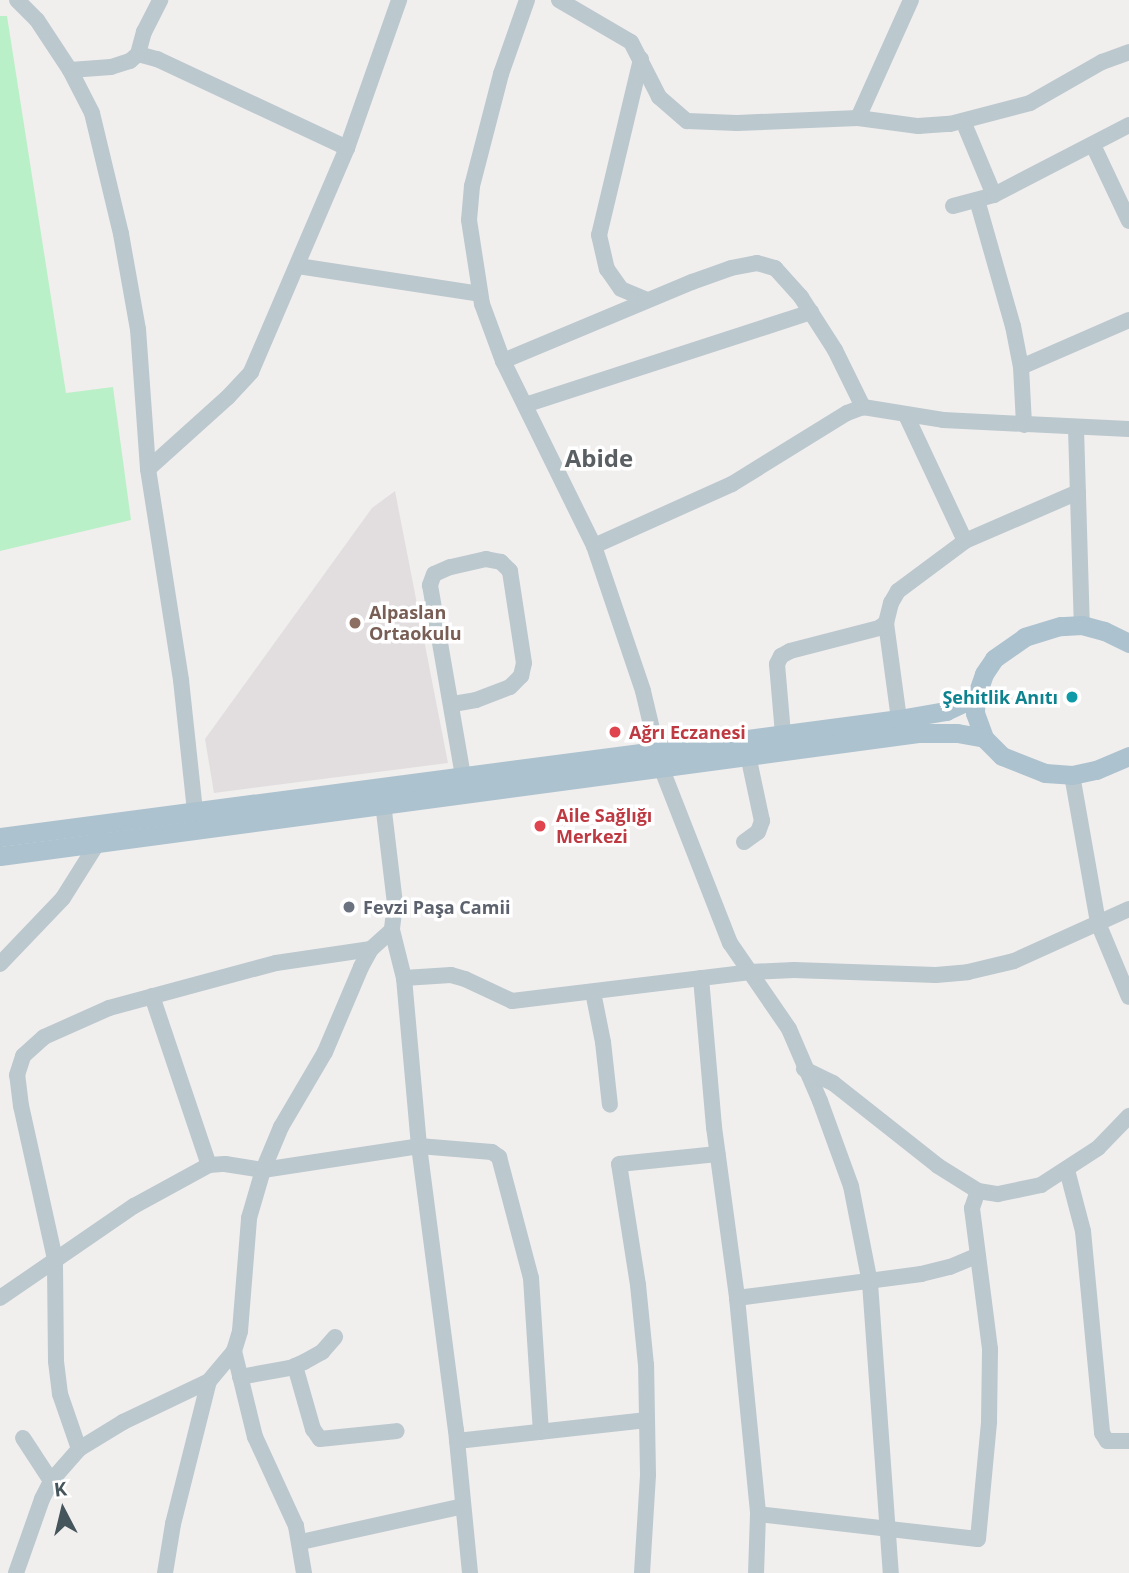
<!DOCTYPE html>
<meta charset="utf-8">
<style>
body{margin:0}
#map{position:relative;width:1129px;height:1573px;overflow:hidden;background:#f1eeee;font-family:"Open Sans",sans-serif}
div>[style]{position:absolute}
.education>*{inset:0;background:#e2dee0}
.green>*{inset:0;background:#baf0c7}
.minor>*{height:16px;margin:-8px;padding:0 8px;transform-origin:8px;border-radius:8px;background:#bbc8ce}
.major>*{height:19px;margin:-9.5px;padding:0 9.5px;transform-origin:9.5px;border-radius:9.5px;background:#acc2ce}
.dots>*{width:19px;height:19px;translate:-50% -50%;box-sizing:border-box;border:4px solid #fff;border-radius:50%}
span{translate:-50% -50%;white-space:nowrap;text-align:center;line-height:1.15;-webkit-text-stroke:7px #fff;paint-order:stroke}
.education-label{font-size:18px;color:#785e54;font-weight:700}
.left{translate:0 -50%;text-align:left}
.culture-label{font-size:18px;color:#0d838f;font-weight:700}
.right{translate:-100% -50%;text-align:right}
.health-label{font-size:18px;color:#be3a42;font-weight:700}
.worship-label{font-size:18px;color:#5b616d;font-weight:700}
.district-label{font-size:24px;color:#5a5f63;font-weight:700}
.north{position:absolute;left:28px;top:1475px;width:70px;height:70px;-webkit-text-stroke:5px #fff;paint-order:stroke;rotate:353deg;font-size:19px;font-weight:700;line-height:28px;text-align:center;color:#45555c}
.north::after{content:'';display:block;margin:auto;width:24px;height:32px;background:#45555c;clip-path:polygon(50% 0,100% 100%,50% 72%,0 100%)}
</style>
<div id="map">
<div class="education">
<i style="clip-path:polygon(395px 491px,448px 763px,214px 793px,205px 739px,372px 508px)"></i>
</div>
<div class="green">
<i style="clip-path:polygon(0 16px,7px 16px,66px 393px,113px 387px,131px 520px,0 551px)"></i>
</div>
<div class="minor">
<i style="left:17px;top:0;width:28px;rotate:45deg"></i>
<i style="left:37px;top:20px;width:60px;rotate:56.6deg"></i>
<i style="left:70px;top:70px;width:48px;rotate:62.9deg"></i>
<i style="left:92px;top:113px;width:124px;rotate:76.5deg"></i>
<i style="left:121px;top:234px;width:97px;rotate:79.9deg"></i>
<i style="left:138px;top:329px;width:140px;rotate:85.9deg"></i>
<i style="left:148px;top:469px;width:214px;rotate:81.1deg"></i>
<i style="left:181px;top:680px;width:132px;rotate:83.9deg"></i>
<i style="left:527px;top:0;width:78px;rotate:109.4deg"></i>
<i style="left:501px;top:74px;width:116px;rotate:104.5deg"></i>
<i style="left:472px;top:186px;width:34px;rotate:95deg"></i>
<i style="left:469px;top:220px;width:85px;rotate:81.2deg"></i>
<i style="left:482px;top:304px;width:61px;rotate:69.8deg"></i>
<i style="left:503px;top:361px;width:206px;rotate:63.8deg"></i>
<i style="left:594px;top:546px;width:153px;rotate:71.3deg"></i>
<i style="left:643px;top:691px;width:78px;rotate:76.7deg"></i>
<i style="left:661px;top:767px;width:189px;rotate:68.6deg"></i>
<i style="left:730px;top:943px;width:104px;rotate:55.5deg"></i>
<i style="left:789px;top:1029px;width:78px;rotate:66.7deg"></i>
<i style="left:820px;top:1101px;width:90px;rotate:70deg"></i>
<i style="left:851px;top:1186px;width:99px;rotate:78.9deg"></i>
<i style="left:870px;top:1283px;width:291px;rotate:85.9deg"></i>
<i style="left:559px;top:0;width:83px;rotate:30.3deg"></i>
<i style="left:631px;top:42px;width:62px;rotate:63deg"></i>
<i style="left:659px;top:97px;width:37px;rotate:41deg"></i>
<i style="left:687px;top:121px;width:50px;rotate:2.3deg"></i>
<i style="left:737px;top:123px;width:121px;rotate:-2.4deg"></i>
<i style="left:858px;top:118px;width:61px;rotate:7.6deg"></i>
<i style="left:918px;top:126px;width:32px;rotate:-4deg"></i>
<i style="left:950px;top:124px;width:83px;rotate:-14.7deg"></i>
<i style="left:1030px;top:103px;width:83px;rotate:-29.7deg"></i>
<i style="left:1102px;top:62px;width:29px;rotate:-20deg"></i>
<i style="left:138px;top:54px;width:20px;rotate:15deg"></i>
<i style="left:157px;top:59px;width:210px;rotate:25.1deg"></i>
<i style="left:641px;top:59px;width:181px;rotate:103.4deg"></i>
<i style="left:599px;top:235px;width:35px;rotate:77deg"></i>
<i style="left:607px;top:269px;width:24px;rotate:55deg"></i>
<i style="left:621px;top:289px;width:28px;rotate:23deg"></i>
<i style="left:70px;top:70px;width:41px;rotate:-4.2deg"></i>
<i style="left:111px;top:67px;width:20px;rotate:-18deg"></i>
<i style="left:130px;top:61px;width:11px;rotate:-41deg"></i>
<i style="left:138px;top:54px;width:23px;rotate:-75deg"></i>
<i style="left:144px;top:32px;width:36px;rotate:-63deg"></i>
<i style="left:858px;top:118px;width:129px;rotate:-65.8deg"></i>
<i style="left:963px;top:121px;width:80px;rotate:67.3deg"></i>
<i style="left:1093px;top:145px;width:84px;rotate:64.7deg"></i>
<i style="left:977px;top:200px;width:131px;rotate:74.1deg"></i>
<i style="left:1013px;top:326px;width:42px;rotate:79deg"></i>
<i style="left:1021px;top:367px;width:58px;rotate:87deg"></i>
<i style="left:953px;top:206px;width:42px;rotate:-15deg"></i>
<i style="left:994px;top:195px;width:152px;rotate:-27.4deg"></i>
<i style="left:298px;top:266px;width:184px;rotate:8.7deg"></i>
<i style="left:503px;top:361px;width:205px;rotate:-22.7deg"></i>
<i style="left:692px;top:282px;width:41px;rotate:-19.7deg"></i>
<i style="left:731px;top:268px;width:26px;rotate:-11deg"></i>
<i style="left:757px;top:263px;width:19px;rotate:16deg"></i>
<i style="left:775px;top:268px;width:39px;rotate:48deg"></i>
<i style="left:801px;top:297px;width:63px;rotate:57.3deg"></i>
<i style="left:835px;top:350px;width:64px;rotate:63.8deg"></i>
<i style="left:1021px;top:367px;width:118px;rotate:-23.5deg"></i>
<i style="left:525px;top:405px;width:301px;rotate:-18deg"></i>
<i style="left:906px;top:415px;width:139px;rotate:64.9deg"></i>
<i style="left:1076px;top:428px;width:197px;rotate:88.3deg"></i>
<i style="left:148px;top:469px;width:108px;rotate:-42deg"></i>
<i style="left:228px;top:397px;width:34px;rotate:-47deg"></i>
<i style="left:251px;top:372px;width:244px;rotate:-66.8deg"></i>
<i style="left:347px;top:148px;width:157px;rotate:-70.6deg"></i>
<i style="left:594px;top:546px;width:151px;rotate:-24.2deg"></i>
<i style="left:732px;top:484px;width:135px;rotate:-31.7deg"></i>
<i style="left:847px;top:413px;width:17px;rotate:-21deg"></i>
<i style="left:863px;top:407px;width:81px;rotate:9.2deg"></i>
<i style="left:943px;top:420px;width:186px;rotate:2.8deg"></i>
<i style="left:886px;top:623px;width:97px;rotate:82.3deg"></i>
<i style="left:453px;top:704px;width:23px;rotate:-10deg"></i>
<i style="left:476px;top:700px;width:36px;rotate:-21deg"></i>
<i style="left:510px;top:687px;width:16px;rotate:-45deg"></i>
<i style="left:521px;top:676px;width:13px;rotate:-77deg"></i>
<i style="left:524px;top:663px;width:93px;rotate:-98.7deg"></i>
<i style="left:510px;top:571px;width:13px;rotate:-135deg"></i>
<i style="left:501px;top:562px;width:15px;rotate:-169deg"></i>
<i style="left:486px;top:559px;width:37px;rotate:167deg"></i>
<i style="left:450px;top:567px;width:17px;rotate:156deg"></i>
<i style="left:434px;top:574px;width:12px;rotate:110deg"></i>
<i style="left:430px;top:585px;width:194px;rotate:80.2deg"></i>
<i style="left:783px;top:734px;width:70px;rotate:-94.9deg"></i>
<i style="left:777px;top:664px;width:9px;rotate:-63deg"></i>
<i style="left:781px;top:656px;width:10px;rotate:-29deg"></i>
<i style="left:790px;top:651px;width:92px;rotate:-14.5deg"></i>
<i style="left:879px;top:628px;width:9px;rotate:-36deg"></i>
<i style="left:886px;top:623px;width:21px;rotate:-76deg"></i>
<i style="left:891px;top:603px;width:14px;rotate:-60deg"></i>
<i style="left:898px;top:591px;width:84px;rotate:-36.7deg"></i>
<i style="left:965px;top:541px;width:123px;rotate:-23.4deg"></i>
<i style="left:1072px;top:775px;width:150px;rotate:80deg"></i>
<i style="left:1098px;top:923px;width:80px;rotate:67.3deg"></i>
<i style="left:383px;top:803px;width:102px;rotate:83.2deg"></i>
<i style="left:395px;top:904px;width:26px;rotate:97deg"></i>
<i style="left:392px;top:930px;width:49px;rotate:76deg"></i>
<i style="left:404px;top:978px;width:169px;rotate:84.9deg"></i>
<i style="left:419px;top:1146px;width:286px;rotate:82.6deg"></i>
<i style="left:456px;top:1430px;width:144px;rotate:84.4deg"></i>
<i style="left:744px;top:842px;width:17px;rotate:-36deg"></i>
<i style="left:758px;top:832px;width:12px;rotate:-70deg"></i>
<i style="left:762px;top:821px;width:67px;rotate:-102deg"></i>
<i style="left:0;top:964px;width:91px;rotate:-46.3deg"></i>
<i style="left:63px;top:898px;width:64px;rotate:-57.8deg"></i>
<i style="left:97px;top:844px;width:10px;rotate:-96deg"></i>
<i style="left:404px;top:978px;width:47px;rotate:-3.7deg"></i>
<i style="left:451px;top:975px;width:15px;rotate:16deg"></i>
<i style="left:465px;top:979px;width:52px;rotate:25.1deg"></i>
<i style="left:512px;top:1001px;width:240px;rotate:-6.9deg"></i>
<i style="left:750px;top:972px;width:44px;rotate:-2.6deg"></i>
<i style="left:794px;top:970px;width:142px;rotate:2deg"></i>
<i style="left:936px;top:975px;width:32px;rotate:-5deg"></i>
<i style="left:968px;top:972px;width:47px;rotate:-13.4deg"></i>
<i style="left:1014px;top:961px;width:126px;rotate:-24.3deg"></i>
<i style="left:701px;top:978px;width:150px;rotate:85deg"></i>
<i style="left:714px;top:1127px;width:173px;rotate:82.3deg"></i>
<i style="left:737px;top:1298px;width:217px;rotate:84.4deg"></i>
<i style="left:758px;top:1514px;width:59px;rotate:91.9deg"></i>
<i style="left:593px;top:992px;width:51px;rotate:78.7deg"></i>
<i style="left:603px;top:1042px;width:63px;rotate:83.7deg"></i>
<i style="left:152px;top:996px;width:178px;rotate:71.4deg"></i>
<i style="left:804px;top:1069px;width:32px;rotate:26deg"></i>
<i style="left:833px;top:1083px;width:134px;rotate:38.3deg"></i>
<i style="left:938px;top:1166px;width:47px;rotate:32deg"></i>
<i style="left:978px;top:1191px;width:20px;rotate:9deg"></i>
<i style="left:998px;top:1194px;width:44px;rotate:-11.8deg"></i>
<i style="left:1041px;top:1185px;width:68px;rotate:-33deg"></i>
<i style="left:1098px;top:1148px;width:45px;rotate:-45.9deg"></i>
<i style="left:1067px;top:1170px;width:63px;rotate:75.3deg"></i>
<i style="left:1083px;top:1231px;width:203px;rotate:84.6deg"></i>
<i style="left:1102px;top:1433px;width:9px;rotate:58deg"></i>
<i style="left:1107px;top:1441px;width:22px"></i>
<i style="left:0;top:1298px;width:163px;rotate:-34.5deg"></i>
<i style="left:134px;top:1206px;width:85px;rotate:-28.7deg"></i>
<i style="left:209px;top:1165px;width:16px;rotate:-4deg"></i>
<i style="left:225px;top:1164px;width:38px;rotate:9deg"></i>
<i style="left:263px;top:1170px;width:158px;rotate:-8.7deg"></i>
<i style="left:419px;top:1146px;width:73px;rotate:4.7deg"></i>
<i style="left:492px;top:1152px;width:9px;rotate:36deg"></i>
<i style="left:499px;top:1157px;width:125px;rotate:75.2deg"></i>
<i style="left:531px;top:1278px;width:154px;rotate:86.3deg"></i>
<i style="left:737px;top:1298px;width:186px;rotate:-7.4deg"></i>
<i style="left:921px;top:1274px;width:30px;rotate:-14deg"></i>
<i style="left:950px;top:1267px;width:30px;rotate:-23deg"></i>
<i style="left:295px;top:1366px;width:66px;rotate:74.1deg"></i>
<i style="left:313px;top:1429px;width:12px;rotate:55deg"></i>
<i style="left:320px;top:1439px;width:77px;rotate:-5.9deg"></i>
<i style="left:240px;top:1377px;width:51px;rotate:-10.2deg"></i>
<i style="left:290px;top:1368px;width:15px;rotate:-23deg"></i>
<i style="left:304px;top:1362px;width:21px;rotate:-29deg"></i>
<i style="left:322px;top:1352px;width:20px;rotate:-49deg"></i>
<i style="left:23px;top:1438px;width:51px;rotate:56.9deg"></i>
<i style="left:457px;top:1441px;width:191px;rotate:-6.3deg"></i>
<i style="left:79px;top:1449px;width:58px;rotate:-109.1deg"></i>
<i style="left:60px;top:1394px;width:33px;rotate:-97deg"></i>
<i style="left:56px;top:1361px;width:102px;rotate:-90.6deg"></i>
<i style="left:55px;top:1259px;width:157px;rotate:-102.5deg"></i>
<i style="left:21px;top:1106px;width:31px;rotate:-97deg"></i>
<i style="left:17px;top:1075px;width:20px;rotate:-72deg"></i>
<i style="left:23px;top:1056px;width:28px;rotate:-42deg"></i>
<i style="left:44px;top:1037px;width:71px;rotate:-24deg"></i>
<i style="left:109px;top:1008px;width:173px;rotate:-15.1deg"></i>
<i style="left:276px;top:963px;width:96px;rotate:-8.4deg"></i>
<i style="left:758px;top:1514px;width:221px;rotate:6.5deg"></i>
<i style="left:978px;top:1539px;width:118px;rotate:-84.6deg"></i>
<i style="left:989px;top:1422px;width:73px;rotate:-89.2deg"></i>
<i style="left:990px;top:1349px;width:142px;rotate:-97.3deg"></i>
<i style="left:972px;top:1208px;width:18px;rotate:-71deg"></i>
<i style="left:301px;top:1542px;width:166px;rotate:-12.5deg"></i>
<i style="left:16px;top:1573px;width:78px;rotate:-70.6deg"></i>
<i style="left:42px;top:1499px;width:20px;rotate:-63deg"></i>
<i style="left:51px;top:1481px;width:43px;rotate:-48.8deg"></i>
<i style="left:79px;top:1449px;width:52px;rotate:-31.5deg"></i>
<i style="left:123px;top:1422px;width:95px;rotate:-25.5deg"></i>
<i style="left:165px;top:1573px;width:50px;rotate:-80.7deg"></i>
<i style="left:173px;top:1524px;width:147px;rotate:-75.9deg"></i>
<i style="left:209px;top:1381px;width:39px;rotate:-50deg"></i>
<i style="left:304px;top:1573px;width:48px;rotate:-99.7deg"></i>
<i style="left:296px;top:1526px;width:98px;rotate:-114.7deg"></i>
<i style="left:255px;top:1437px;width:89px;rotate:-103.7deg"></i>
<i style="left:234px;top:1351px;width:21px;rotate:-73deg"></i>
<i style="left:240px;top:1331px;width:113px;rotate:-85.4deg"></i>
<i style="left:249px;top:1218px;width:50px;rotate:-73.7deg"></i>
<i style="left:263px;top:1170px;width:47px;rotate:-67.3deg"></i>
<i style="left:281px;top:1127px;width:87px;rotate:-59.6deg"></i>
<i style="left:325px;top:1052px;width:92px;rotate:-67deg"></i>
<i style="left:361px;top:967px;width:21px;rotate:-61deg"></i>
<i style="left:371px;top:949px;width:28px;rotate:-42deg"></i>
<i style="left:642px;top:1573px;width:98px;rotate:-86.5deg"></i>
<i style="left:648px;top:1475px;width:110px;rotate:-91deg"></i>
<i style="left:646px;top:1365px;width:80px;rotate:-95.7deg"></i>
<i style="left:638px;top:1285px;width:122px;rotate:-98.9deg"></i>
<i style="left:619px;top:1164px;width:99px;rotate:-5.8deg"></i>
</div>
<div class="major">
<i style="left:1129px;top:643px;width:28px;rotate:-154deg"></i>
<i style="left:1104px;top:631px;width:23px;rotate:-165deg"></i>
<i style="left:1082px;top:625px;width:22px;rotate:177deg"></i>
<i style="left:1060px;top:626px;width:37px;rotate:163deg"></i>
<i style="left:1025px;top:637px;width:38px;rotate:145deg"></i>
<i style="left:994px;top:659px;width:18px;rotate:124deg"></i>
<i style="left:984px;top:674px;width:24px;rotate:109deg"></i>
<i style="left:976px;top:697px;width:16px;rotate:94deg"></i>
<i style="left:975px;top:713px;width:27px;rotate:70deg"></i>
<i style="left:984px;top:738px;width:25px;rotate:45deg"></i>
<i style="left:1002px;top:756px;width:46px;rotate:21.6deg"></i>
<i style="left:1045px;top:773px;width:27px;rotate:4deg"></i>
<i style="left:1072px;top:775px;width:25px;rotate:-12deg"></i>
<i style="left:1096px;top:770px;width:36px;rotate:-23deg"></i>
<i style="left:0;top:837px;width:907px;rotate:-7.48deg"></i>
<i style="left:899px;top:719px;width:48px;rotate:-9.7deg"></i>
<i style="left:946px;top:711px;width:33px;rotate:-25deg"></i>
<i style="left:0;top:856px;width:928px;rotate:-7.62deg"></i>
<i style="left:920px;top:733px;width:37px"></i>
<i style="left:957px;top:733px;width:27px;rotate:10deg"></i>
</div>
<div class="dots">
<i style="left:355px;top:623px;background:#8d6e63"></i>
<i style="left:1072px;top:697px;background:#0f9aa8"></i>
<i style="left:615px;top:732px;background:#e0444e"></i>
<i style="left:540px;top:826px;background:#e0444e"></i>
<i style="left:349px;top:907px;background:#6b7280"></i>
</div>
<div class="education-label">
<span class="left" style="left:369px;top:623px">Alpaslan<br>Ortaokulu</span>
</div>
<div class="culture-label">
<span class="right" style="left:1058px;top:697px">Şehitlik Anıtı</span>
</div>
<div class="health-label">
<span class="left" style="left:629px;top:732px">Ağrı Eczanesi</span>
<span class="left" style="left:556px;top:826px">Aile Sağlığı<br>Merkezi</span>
</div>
<div class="worship-label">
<span class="left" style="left:363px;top:907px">Fevzi Paşa Camii</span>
</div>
<div class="district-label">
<span style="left:599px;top:458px">Abide</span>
</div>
<div class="north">K</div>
</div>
